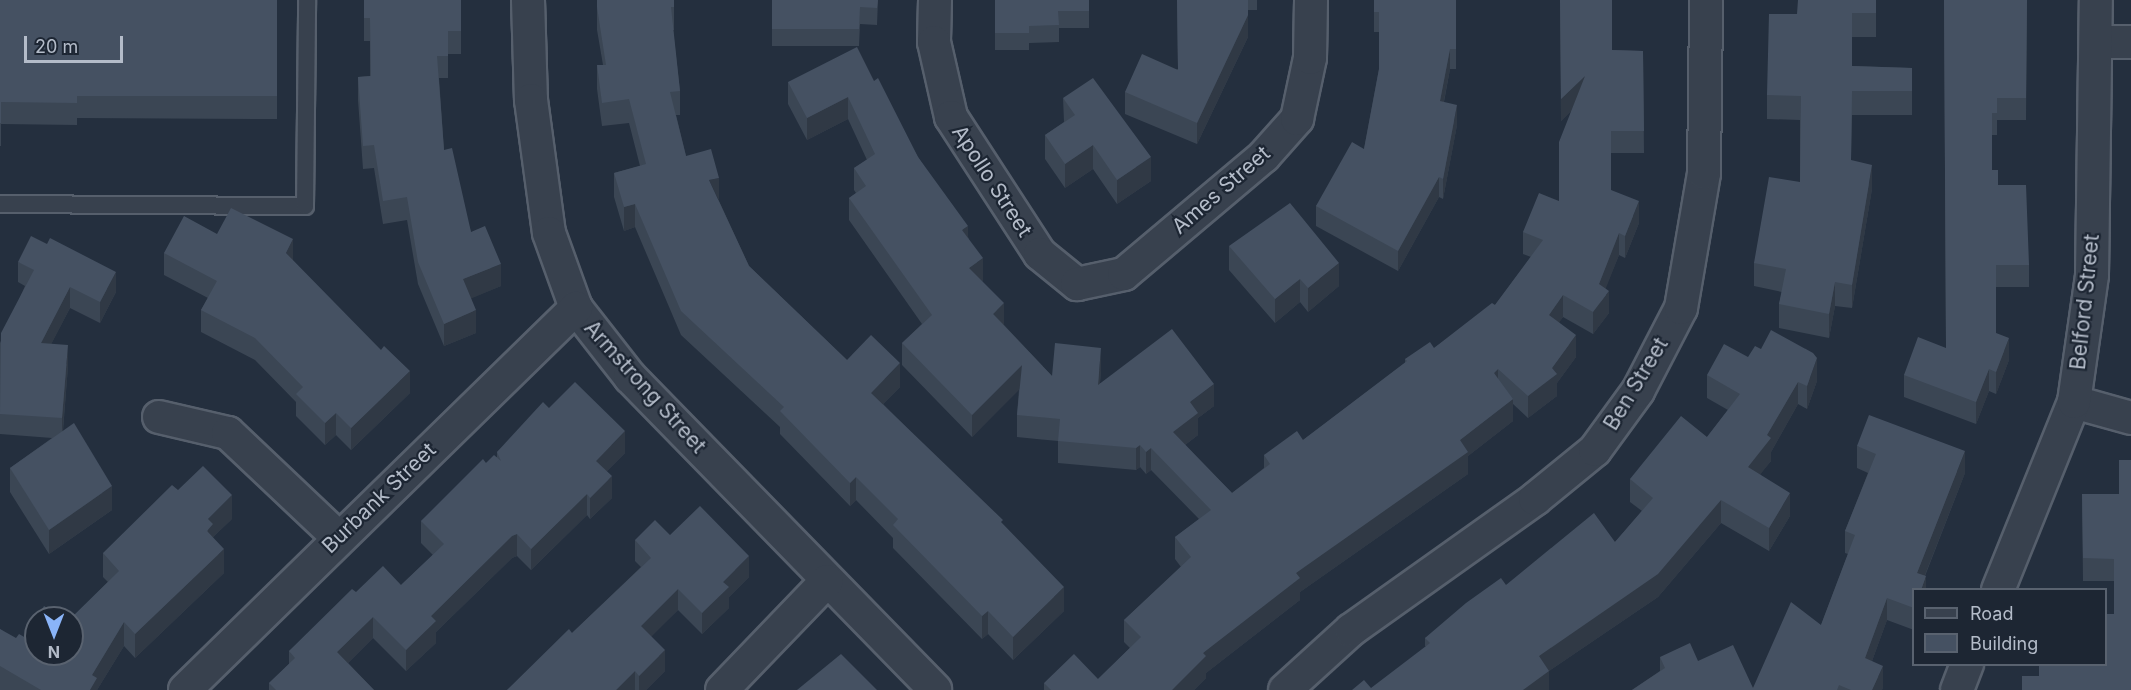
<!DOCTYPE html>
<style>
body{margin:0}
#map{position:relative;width:2131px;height:690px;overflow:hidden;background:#242f3e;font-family:Inter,sans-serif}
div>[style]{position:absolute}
.roads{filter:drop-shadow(2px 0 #565f6c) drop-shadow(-2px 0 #565f6c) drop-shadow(0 2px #565f6c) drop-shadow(0 -2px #565f6c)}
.lane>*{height:16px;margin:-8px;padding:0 8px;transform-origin:8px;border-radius:8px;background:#38414e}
.street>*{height:32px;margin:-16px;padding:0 16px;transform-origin:16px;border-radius:16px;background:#38414e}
.wall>*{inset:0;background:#3b4654}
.shaded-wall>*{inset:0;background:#303945}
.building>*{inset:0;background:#455162}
span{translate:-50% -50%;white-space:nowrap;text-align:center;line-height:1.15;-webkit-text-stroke:4.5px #1d2633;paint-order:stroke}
.street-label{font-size:21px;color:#b4bcc9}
.legend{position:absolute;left:1912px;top:588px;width:195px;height:78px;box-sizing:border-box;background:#1d2633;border:2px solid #59626f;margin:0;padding:8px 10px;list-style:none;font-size:18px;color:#b4bcc9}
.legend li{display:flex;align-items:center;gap:12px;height:30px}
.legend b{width:30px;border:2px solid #59626f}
.north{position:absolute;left:24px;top:606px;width:60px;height:60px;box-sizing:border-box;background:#1d2633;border:2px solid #59626f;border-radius:50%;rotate:180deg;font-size:16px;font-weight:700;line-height:24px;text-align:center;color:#b4bcc9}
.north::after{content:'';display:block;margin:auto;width:21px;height:27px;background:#8ab4f8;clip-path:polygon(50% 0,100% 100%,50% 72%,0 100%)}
.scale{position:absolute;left:24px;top:36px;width:99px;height:27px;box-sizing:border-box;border:3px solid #b4bcc9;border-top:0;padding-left:8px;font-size:18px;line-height:21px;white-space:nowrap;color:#b4bcc9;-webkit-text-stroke:4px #1d2633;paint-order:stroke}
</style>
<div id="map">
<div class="roads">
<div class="lane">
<i style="left:0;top:204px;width:305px;rotate:0.4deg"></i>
<i style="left:305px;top:206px;width:206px;rotate:-89.4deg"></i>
</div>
<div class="street">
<i style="left:528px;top:0;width:100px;rotate:88.3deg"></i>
<i style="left:531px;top:100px;width:134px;rotate:82.3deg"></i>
<i style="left:549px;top:233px;width:80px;rotate:70.2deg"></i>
<i style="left:576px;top:308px;width:88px;rotate:52deg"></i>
<i style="left:630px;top:377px;width:437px;rotate:45.7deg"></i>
<i style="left:935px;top:0;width:42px;rotate:91.4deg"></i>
<i style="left:934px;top:42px;width:77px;rotate:77.2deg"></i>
<i style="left:951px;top:117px;width:163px;rotate:57deg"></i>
<i style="left:1040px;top:254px;width:48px;rotate:39deg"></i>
<i style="left:1077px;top:284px;width:48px;rotate:-12deg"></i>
<i style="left:1124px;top:274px;width:183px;rotate:-40.1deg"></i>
<i style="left:1264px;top:156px;width:50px;rotate:-48.3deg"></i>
<i style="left:1297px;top:119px;width:62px;rotate:-78deg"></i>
<i style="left:1310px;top:58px;width:58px;rotate:-89deg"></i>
<i style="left:2096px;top:42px;width:35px"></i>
<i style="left:2074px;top:402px;width:59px;rotate:15.7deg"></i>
<i style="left:159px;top:417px;width:71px;rotate:13.1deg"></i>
<i style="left:228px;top:433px;width:151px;rotate:43.4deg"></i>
<i style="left:1998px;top:590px;width:203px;rotate:-68deg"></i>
<i style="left:2074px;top:402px;width:128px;rotate:-81.9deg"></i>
<i style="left:2092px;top:275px;width:275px;rotate:-89.2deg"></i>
<i style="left:185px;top:690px;width:547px;rotate:-44.33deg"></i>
<i style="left:722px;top:690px;width:151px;rotate:-46.1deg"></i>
<i style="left:1285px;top:690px;width:89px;rotate:-42.3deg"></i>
<i style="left:1351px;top:630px;width:226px;rotate:-35.4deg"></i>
<i style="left:1535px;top:499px;width:77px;rotate:-39.2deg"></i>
<i style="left:1595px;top:450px;width:73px;rotate:-53.9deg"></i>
<i style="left:1638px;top:391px;width:93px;rotate:-62.6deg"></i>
<i style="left:1681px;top:308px;width:137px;rotate:-80.3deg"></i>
<i style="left:1704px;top:173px;width:173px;rotate:-89.3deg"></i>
<i style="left:1957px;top:690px;width:28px;rotate:-69deg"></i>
</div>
</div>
<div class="wall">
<i style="clip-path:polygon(0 0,277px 0,277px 119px,77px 118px,77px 125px,1px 124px,1px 146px,0 146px)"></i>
<i style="clip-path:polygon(364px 0,461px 0,461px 54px,448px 54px,448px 78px,439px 78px,444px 150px,471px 232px,501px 286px,471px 298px,476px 333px,444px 346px,418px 284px,407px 220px,383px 224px,374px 168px,363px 169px,358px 100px,358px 77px,370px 76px,370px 41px,364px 41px)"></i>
<i style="clip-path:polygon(597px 0,674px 0,674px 30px,673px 30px,680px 91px,680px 115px,676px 115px,686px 156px,719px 201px,749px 266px,847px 360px,900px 387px,883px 404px,1003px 525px,1064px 611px,1013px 660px,988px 634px,982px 639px,893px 548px,893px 538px,856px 500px,850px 506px,780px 434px,780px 427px,681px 335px,635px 227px,624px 231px,614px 197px,614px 173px,640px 166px,629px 123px,602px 126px,597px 89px,597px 65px,603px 65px,597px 30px)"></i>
<i style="clip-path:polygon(772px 0,878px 0,877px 25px,860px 24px,859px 46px,772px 46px)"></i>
<i style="clip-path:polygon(995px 0,1089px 0,1089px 28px,1059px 28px,1059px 42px,1029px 43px,1029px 50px,995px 50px)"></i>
<i style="clip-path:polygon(1177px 0,1257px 0,1257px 10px,1248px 10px,1248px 37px,1197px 144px,1125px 114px,1125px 92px,1178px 69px)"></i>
<i style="clip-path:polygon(1374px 0,1456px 0,1456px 69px,1450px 69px,1444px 102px,1457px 125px,1443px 199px,1439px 197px,1398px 271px,1316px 226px,1316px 206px,1364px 149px,1379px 69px,1379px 32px,1374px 32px)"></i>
<i style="clip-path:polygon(1560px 0,1612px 50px,1643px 51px,1644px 153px,1611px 153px,1611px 190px,1639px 223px,1625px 258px,1619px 255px,1605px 289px,1609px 313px,1593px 334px,1563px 317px,1559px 322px,1576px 357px,1557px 383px,1557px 396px,1528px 418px,1513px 404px,1513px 421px,1468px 456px,1468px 474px,1300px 592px,1300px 600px,1206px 673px,1206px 678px,1194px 690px,1044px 690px,1044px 683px,1098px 679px,1130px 648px,1124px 642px,1124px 620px,1181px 567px,1175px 559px,1175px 537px,1199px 519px,1151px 470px,1146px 474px,1140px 467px,1136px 470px,1058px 463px,1058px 441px,1017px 437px,1017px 415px,1019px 389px,972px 437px,902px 365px,902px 343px,922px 324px,849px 220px,849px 198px,856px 193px,854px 190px,854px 168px,867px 160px,848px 119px,807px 140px,788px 104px,788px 82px,874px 81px,918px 157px,968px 237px,983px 280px,982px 281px,1004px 325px,1052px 376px,1101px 370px,1100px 383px,1214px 406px,1198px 418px,1198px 435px,1185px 445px,1232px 493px,1264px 468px,1264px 455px,1303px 440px,1405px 363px,1405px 359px,1434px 348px,1495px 305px,1531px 257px,1523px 254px,1523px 232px,1559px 201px,1571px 111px,1561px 121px)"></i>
<i style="clip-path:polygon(1876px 0,1876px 37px,1852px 37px,1852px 66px,1912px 68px,1912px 115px,1852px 115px,1851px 160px,1872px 189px,1852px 308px,1835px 306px,1829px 338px,1779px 328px,1779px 304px,1782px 292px,1754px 286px,1754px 263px,1800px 182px,1800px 120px,1767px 119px,1767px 95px,1797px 14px)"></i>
<i style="clip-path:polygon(1944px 0,2027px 0,2026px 120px,1997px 120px,1997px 135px,1992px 135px,1992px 170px,2029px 265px,2029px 287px,1996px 287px,1996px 333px,2009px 360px,1996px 394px,1989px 391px,1976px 424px,1904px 397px,1904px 375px,1946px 348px)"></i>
<i style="clip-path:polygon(1063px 98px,1151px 181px,1117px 204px,1093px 169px,1065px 188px,1045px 159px,1045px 135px,1064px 122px)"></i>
<i style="clip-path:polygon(217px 234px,293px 261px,410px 393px,351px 450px,336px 435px,325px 445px,296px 416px,296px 402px,255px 360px,201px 332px,201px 310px,208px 298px,164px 275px,164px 253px)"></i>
<i style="clip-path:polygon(1229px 246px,1339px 286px,1308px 312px,1300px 302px,1275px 323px,1229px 270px)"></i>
<i style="clip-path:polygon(18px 262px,116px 292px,100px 323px,70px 308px,51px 344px,68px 366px,63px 431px,112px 510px,49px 554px,10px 492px,10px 468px,52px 438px,0 434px,0 343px,25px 286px,18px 282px)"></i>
<i style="clip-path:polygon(1748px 357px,1817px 381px,1807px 409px,1798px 404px,1771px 452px,1771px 461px,1760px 474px,1790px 516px,1769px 551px,1721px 523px,1658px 597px,1549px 671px,1549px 690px,1425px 646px,1425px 638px,1506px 585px,1615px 542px,1642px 511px,1630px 502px,1630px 479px,1707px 437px,1728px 410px,1707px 398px,1707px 375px)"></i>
<i style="clip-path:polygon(549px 408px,625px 453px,607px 471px,612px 498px,590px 519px,587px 515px,531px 570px,517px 556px,512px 558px,436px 632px,436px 643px,406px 671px,373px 638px,348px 663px,374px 690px,269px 690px,269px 683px,289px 664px,289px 651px,356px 592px,401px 585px,433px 555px,421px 543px,421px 521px,486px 463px,497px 457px,497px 452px)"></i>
<i style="clip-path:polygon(1857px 446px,1965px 473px,1925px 576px,1926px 590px,1914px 590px,1914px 630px,1887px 620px,1872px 661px,1883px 687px,1882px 690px,1632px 690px,1660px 671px,1660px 657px,1753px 688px,1821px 625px,1848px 554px,1845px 553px,1845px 531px,1868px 473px,1857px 468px)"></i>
<i style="clip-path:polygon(2082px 494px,2119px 494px,2131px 690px,2039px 676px,2114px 614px,2114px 581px,2083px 581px)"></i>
<i style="clip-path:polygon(232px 519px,213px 537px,224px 573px,135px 658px,124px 646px,97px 690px,0 690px,0 629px,36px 654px,108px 582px,103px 577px,103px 553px)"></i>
<i style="clip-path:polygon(670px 535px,749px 577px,729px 597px,729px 608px,702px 634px,678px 610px,651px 636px,665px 671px,646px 690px,507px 690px,572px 633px,641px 567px,635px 561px,635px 540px)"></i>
</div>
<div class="shaded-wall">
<i style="clip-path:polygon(1248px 15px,1248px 37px,1197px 144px,1197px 123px)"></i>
<i style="clip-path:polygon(1450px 49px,1450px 69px,1440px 121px,1440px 101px)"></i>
<i style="clip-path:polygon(1585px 76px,1585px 98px,1561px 121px,1561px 99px)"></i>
<i style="clip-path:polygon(848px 97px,848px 119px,807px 140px,807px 118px)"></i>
<i style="clip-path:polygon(1457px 105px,1457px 125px,1443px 199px,1443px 179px)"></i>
<i style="clip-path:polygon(1093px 145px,1093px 169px,1065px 188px,1065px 164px)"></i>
<i style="clip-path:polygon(1151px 157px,1151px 181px,1117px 204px,1117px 180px)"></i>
<i style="clip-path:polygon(1872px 165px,1872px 189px,1852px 308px,1852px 285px)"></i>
<i style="clip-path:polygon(1439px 177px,1439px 197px,1398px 271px,1398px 251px)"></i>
<i style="clip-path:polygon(719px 178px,719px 201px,709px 180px)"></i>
<i style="clip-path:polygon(1639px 201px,1639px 223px,1625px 258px,1625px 236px)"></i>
<i style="clip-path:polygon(635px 204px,635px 227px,624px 231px,624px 207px)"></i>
<i style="clip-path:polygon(968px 226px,968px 248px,962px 230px)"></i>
<i style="clip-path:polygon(1619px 233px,1619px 255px,1600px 303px,1609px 291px,1609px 313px,1593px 334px,1593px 312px,1599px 284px)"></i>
<i style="clip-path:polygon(293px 239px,293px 261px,286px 253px)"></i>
<i style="clip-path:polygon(983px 258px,983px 280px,969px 290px,969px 268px)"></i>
<i style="clip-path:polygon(1339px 263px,1339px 286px,1308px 312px,1308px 288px)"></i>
<i style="clip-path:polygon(501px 264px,501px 286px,463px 302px,463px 279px)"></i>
<i style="clip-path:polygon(116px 272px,116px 292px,100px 323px,100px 302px)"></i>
<i style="clip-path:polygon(1300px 279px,1300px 302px,1275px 323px,1275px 299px)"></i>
<i style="clip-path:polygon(1835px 282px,1835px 306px,1829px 338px,1829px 314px)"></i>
<i style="clip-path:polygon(70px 287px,70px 308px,41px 364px,41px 343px)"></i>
<i style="clip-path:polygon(1563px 295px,1563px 317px,1549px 337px,1549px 315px)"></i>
<i style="clip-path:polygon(1004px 303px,1004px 325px,993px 314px)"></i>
<i style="clip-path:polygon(476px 310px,476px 333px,444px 346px,444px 324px)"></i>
<i style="clip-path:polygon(1576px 335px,1576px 357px,1557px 383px,1557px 396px,1528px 418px,1528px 396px,1552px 368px)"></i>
<i style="clip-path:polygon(2009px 338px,2009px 360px,1996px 394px,1996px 372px)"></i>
<i style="clip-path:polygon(68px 345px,68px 366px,62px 439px,62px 418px)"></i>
<i style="clip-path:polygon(1101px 348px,1101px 370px,1098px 407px,1098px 385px)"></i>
<i style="clip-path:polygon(1817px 358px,1817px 381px,1807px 409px,1807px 386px)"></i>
<i style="clip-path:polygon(900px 363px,900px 387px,871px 416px,871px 393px)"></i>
<i style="clip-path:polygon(1022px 365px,1022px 387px,972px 437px,972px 415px)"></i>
<i style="clip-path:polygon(1498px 369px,1498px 391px,1494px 373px)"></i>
<i style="clip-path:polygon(1989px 369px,1989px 391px,1976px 424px,1976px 402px)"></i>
<i style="clip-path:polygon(410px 371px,410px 393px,351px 450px,351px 428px)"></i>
<i style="clip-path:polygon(1798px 382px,1798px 404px,1771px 452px,1771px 461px,1748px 490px,1748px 467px)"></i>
<i style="clip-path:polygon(1214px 384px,1214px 406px,1198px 418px,1198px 435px,1173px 454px,1173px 432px,1190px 402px)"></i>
<i style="clip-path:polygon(1513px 399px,1513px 421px,1468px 456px,1468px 474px,1300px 592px,1300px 600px,1206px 673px,1206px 678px,1194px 690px,1172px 690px,1203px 653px,1296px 573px,1460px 440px)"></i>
<i style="clip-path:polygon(336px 413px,336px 435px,325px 445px,325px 423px)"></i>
<i style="clip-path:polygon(625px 431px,625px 453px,596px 482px,596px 461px)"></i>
<i style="clip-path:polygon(1140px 445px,1140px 467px,1136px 470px,1136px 448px)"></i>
<i style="clip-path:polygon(1151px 448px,1151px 470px,1146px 474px,1146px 452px)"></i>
<i style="clip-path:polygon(1965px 451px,1965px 473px,1919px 590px,1917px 573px)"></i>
<i style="clip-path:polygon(612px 476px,612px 498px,590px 519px,590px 498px)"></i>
<i style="clip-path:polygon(856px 477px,856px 500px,850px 506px,850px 483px)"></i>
<i style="clip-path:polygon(112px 486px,112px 510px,49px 554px,49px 530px)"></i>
<i style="clip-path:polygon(1790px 493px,1790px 516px,1769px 551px,1769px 528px)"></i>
<i style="clip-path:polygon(587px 494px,587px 515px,531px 570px,531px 549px)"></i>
<i style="clip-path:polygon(232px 495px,232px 519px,213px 537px,213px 548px,207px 554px,208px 519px)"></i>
<i style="clip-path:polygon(1721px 500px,1721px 523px,1658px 597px,1549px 671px,1549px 690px,1523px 690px,1539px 656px)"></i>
<i style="clip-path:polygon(517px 534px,517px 556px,512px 558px,436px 632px,436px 643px,406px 671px,406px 650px,431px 616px,512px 536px)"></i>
<i style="clip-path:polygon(224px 549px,224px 573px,135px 658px,135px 634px)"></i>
<i style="clip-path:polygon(749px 556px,749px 577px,729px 597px,729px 608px,702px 634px,702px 613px,723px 582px)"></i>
<i style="clip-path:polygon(1926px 576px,1926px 590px,1921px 590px)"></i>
<i style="clip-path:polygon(1064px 587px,1064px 611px,1013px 660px,1013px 637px)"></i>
<i style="clip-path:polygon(678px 589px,678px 610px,641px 647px,641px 626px)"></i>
<i style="clip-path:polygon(1887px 598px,1887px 620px,1865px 680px,1865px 658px)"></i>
<i style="clip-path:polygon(988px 611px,988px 634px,982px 639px,982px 616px)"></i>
<i style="clip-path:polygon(373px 617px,373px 638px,337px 674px,337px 652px)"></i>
<i style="clip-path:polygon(124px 622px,124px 646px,97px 690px,90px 690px,92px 675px)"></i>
<i style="clip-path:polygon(665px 650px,665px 671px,646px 690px,639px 690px,639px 676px)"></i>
<i style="clip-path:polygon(1883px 666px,1883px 687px,1882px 690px,1872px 690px)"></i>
<i style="clip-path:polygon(635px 671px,635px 690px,616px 690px)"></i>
</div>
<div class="building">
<i style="clip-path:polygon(0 0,277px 0,277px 96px,77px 96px,77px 103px,1px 102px,1px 123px,0 123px)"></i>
<i style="clip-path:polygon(364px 0,461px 0,461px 31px,448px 31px,448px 56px,437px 56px,444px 150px,452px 148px,471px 232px,485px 226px,501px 264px,463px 279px,476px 310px,444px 324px,418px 262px,407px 197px,383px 201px,374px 145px,363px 146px,358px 77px,371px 76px,370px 18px,364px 18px)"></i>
<i style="clip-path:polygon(597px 0,674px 0,674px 7px,671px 7px,680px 91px,670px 92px,686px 156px,711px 149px,719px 178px,709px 180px,749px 266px,847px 360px,871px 335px,900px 363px,871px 393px,1003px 520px,1001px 522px,1064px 587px,1013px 637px,988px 611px,982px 616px,893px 525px,898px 519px,856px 477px,850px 483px,780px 411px,784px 407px,681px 311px,635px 204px,624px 207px,614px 173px,646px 164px,629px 99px,602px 103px,597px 65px,606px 65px,597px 7px)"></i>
<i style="clip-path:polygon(772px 0,878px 0,877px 8px,860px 7px,859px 29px,772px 29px)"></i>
<i style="clip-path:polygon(995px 0,1089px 0,1089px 11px,1058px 11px,1059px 25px,1029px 26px,1029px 33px,995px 33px)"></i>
<i style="clip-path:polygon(1177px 0,1248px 0,1248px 15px,1197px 123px,1125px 92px,1142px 54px,1178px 70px)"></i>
<i style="clip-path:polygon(1374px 0,1456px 0,1456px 49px,1450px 49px,1440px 101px,1457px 105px,1443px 179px,1439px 177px,1398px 251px,1316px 206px,1352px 142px,1364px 149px,1379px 69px,1379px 12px,1374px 12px)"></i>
<i style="clip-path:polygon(1560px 0,1612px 0,1612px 50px,1643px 51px,1644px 131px,1611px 131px,1611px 190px,1639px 201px,1625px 236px,1619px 233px,1599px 284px,1609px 291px,1593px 312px,1563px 295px,1549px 315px,1576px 335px,1552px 368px,1557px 374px,1528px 396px,1498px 369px,1494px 373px,1513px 399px,1460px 440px,1468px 452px,1296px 573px,1300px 578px,1203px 653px,1206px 656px,1172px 690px,1051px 690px,1044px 683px,1074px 654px,1098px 679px,1141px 637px,1124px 620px,1191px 557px,1175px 537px,1211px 510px,1151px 448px,1146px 452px,1140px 445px,1136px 448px,1058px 441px,1060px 419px,1017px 415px,1022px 365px,972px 415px,902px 343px,932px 315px,849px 198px,866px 186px,854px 168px,875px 154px,848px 97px,807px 118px,788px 82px,857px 47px,874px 81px,878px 78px,918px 157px,968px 226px,962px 230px,983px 258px,969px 268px,1004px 303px,993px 314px,1052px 376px,1055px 343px,1101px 348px,1098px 385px,1172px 329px,1214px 384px,1190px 402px,1198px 413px,1173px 432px,1232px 493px,1270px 464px,1264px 455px,1297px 431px,1303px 440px,1407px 361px,1405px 359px,1430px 342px,1434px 348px,1492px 303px,1495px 305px,1543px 240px,1523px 232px,1539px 193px,1559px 201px,1559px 142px,1585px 76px,1561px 99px)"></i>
<i style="clip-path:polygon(1798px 0,1876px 0,1876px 13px,1852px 13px,1852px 66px,1912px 68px,1912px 91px,1852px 91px,1851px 160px,1872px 165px,1852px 285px,1835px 282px,1829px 314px,1779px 304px,1786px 269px,1754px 263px,1769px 177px,1800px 182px,1801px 96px,1767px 95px,1769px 14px,1797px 14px)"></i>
<i style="clip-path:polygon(1944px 0,2027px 0,2026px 98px,1997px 98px,1997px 113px,1992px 113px,1992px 170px,1998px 170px,1998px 185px,2026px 185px,2029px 265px,1996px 265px,1996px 333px,2009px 338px,1996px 372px,1989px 369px,1976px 402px,1904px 375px,1918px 337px,1946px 348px)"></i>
<i style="clip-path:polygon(1093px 78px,1151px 157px,1117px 180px,1093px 145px,1065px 164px,1045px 135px,1075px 115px,1063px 98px)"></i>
<i style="clip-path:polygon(1290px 203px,1339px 263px,1308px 288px,1300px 279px,1275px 299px,1229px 246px)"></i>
<i style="clip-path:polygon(231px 208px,293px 239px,286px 253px,381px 350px,384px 346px,410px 371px,351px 428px,336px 413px,325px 423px,296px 394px,303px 387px,255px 338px,201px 310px,217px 281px,164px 253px,184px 216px,217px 234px)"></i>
<i style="clip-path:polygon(31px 236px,47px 244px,50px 238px,116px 272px,100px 302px,70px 287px,41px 343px,68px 345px,62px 418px,0 414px,1px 333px,34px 270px,18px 262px)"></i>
<i style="clip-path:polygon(1771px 330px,1813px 353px,1817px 358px,1807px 386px,1798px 382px,1767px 435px,1771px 438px,1748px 467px,1790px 493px,1769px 528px,1721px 500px,1658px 574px,1539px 656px,1549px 671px,1523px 690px,1352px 690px,1364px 680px,1371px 688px,1430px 643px,1425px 638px,1466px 603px,1501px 578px,1506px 585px,1594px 513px,1615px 542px,1653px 498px,1630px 479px,1681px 416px,1707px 437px,1740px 394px,1707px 375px,1724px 344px,1748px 357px,1755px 346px,1761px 349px)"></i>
<i style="clip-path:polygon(575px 382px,625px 431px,596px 461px,612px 476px,590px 498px,587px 494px,531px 549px,517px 534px,512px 536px,431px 616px,436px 621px,406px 650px,373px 617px,337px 652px,374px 690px,276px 690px,269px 683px,295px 658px,289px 651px,352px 589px,356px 592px,383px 566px,401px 585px,444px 544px,421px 521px,483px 459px,486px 463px,494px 455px,501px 461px,497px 452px,543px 402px,549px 408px)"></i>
<i style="clip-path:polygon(1869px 415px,1965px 451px,1917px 573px,1926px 576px,1921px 590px,1914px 590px,1914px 608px,1887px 598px,1865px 658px,1883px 666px,1872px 690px,1851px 690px,1839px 685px,1837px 690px,1632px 690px,1665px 668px,1660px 657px,1690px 643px,1698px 661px,1733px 645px,1753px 688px,1791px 602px,1821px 625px,1855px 535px,1845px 531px,1876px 454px,1857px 446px)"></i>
<i style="clip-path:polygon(74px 423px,112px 486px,49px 530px,10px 468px)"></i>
<i style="clip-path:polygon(2119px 460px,2131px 460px,2131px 690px,2022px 690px,2022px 676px,2039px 676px,2039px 664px,2106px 664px,2106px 620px,2107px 620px,2107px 614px,2114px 614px,2114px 559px,2083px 558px,2082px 494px,2119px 494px)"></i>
<i style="clip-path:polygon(203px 466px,232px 495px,208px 519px,213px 524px,207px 531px,224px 549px,135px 634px,124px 622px,92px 675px,97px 678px,90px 690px,41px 690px,0 666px,0 629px,16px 638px,19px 634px,26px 638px,36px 620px,36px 654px,72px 654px,72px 618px,71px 618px,119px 571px,103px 553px,172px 485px,178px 490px)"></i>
<i style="clip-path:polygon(700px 506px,749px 556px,723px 582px,729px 587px,702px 613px,678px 589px,641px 626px,665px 650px,639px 676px,635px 671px,616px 690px,507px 690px,569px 629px,572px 633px,651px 558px,635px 540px,655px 520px,670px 535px)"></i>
<i style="clip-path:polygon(44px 606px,63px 618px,37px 618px)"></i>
<i style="clip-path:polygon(841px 654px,877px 690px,797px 690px)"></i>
</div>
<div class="street-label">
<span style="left:992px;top:181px;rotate:57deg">Apollo Street</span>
<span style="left:1221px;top:190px;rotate:-41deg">Ames Street</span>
<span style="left:2085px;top:302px;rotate:-84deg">Belford Street</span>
<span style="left:1636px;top:384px;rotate:-59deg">Ben Street</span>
<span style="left:645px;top:387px;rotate:48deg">Armstrong Street</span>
<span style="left:379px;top:498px;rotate:-44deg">Burbank Street</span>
</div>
<ul class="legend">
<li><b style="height:8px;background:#38414e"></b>Road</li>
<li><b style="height:16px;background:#455162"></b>Building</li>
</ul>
<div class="north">N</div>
<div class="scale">20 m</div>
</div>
